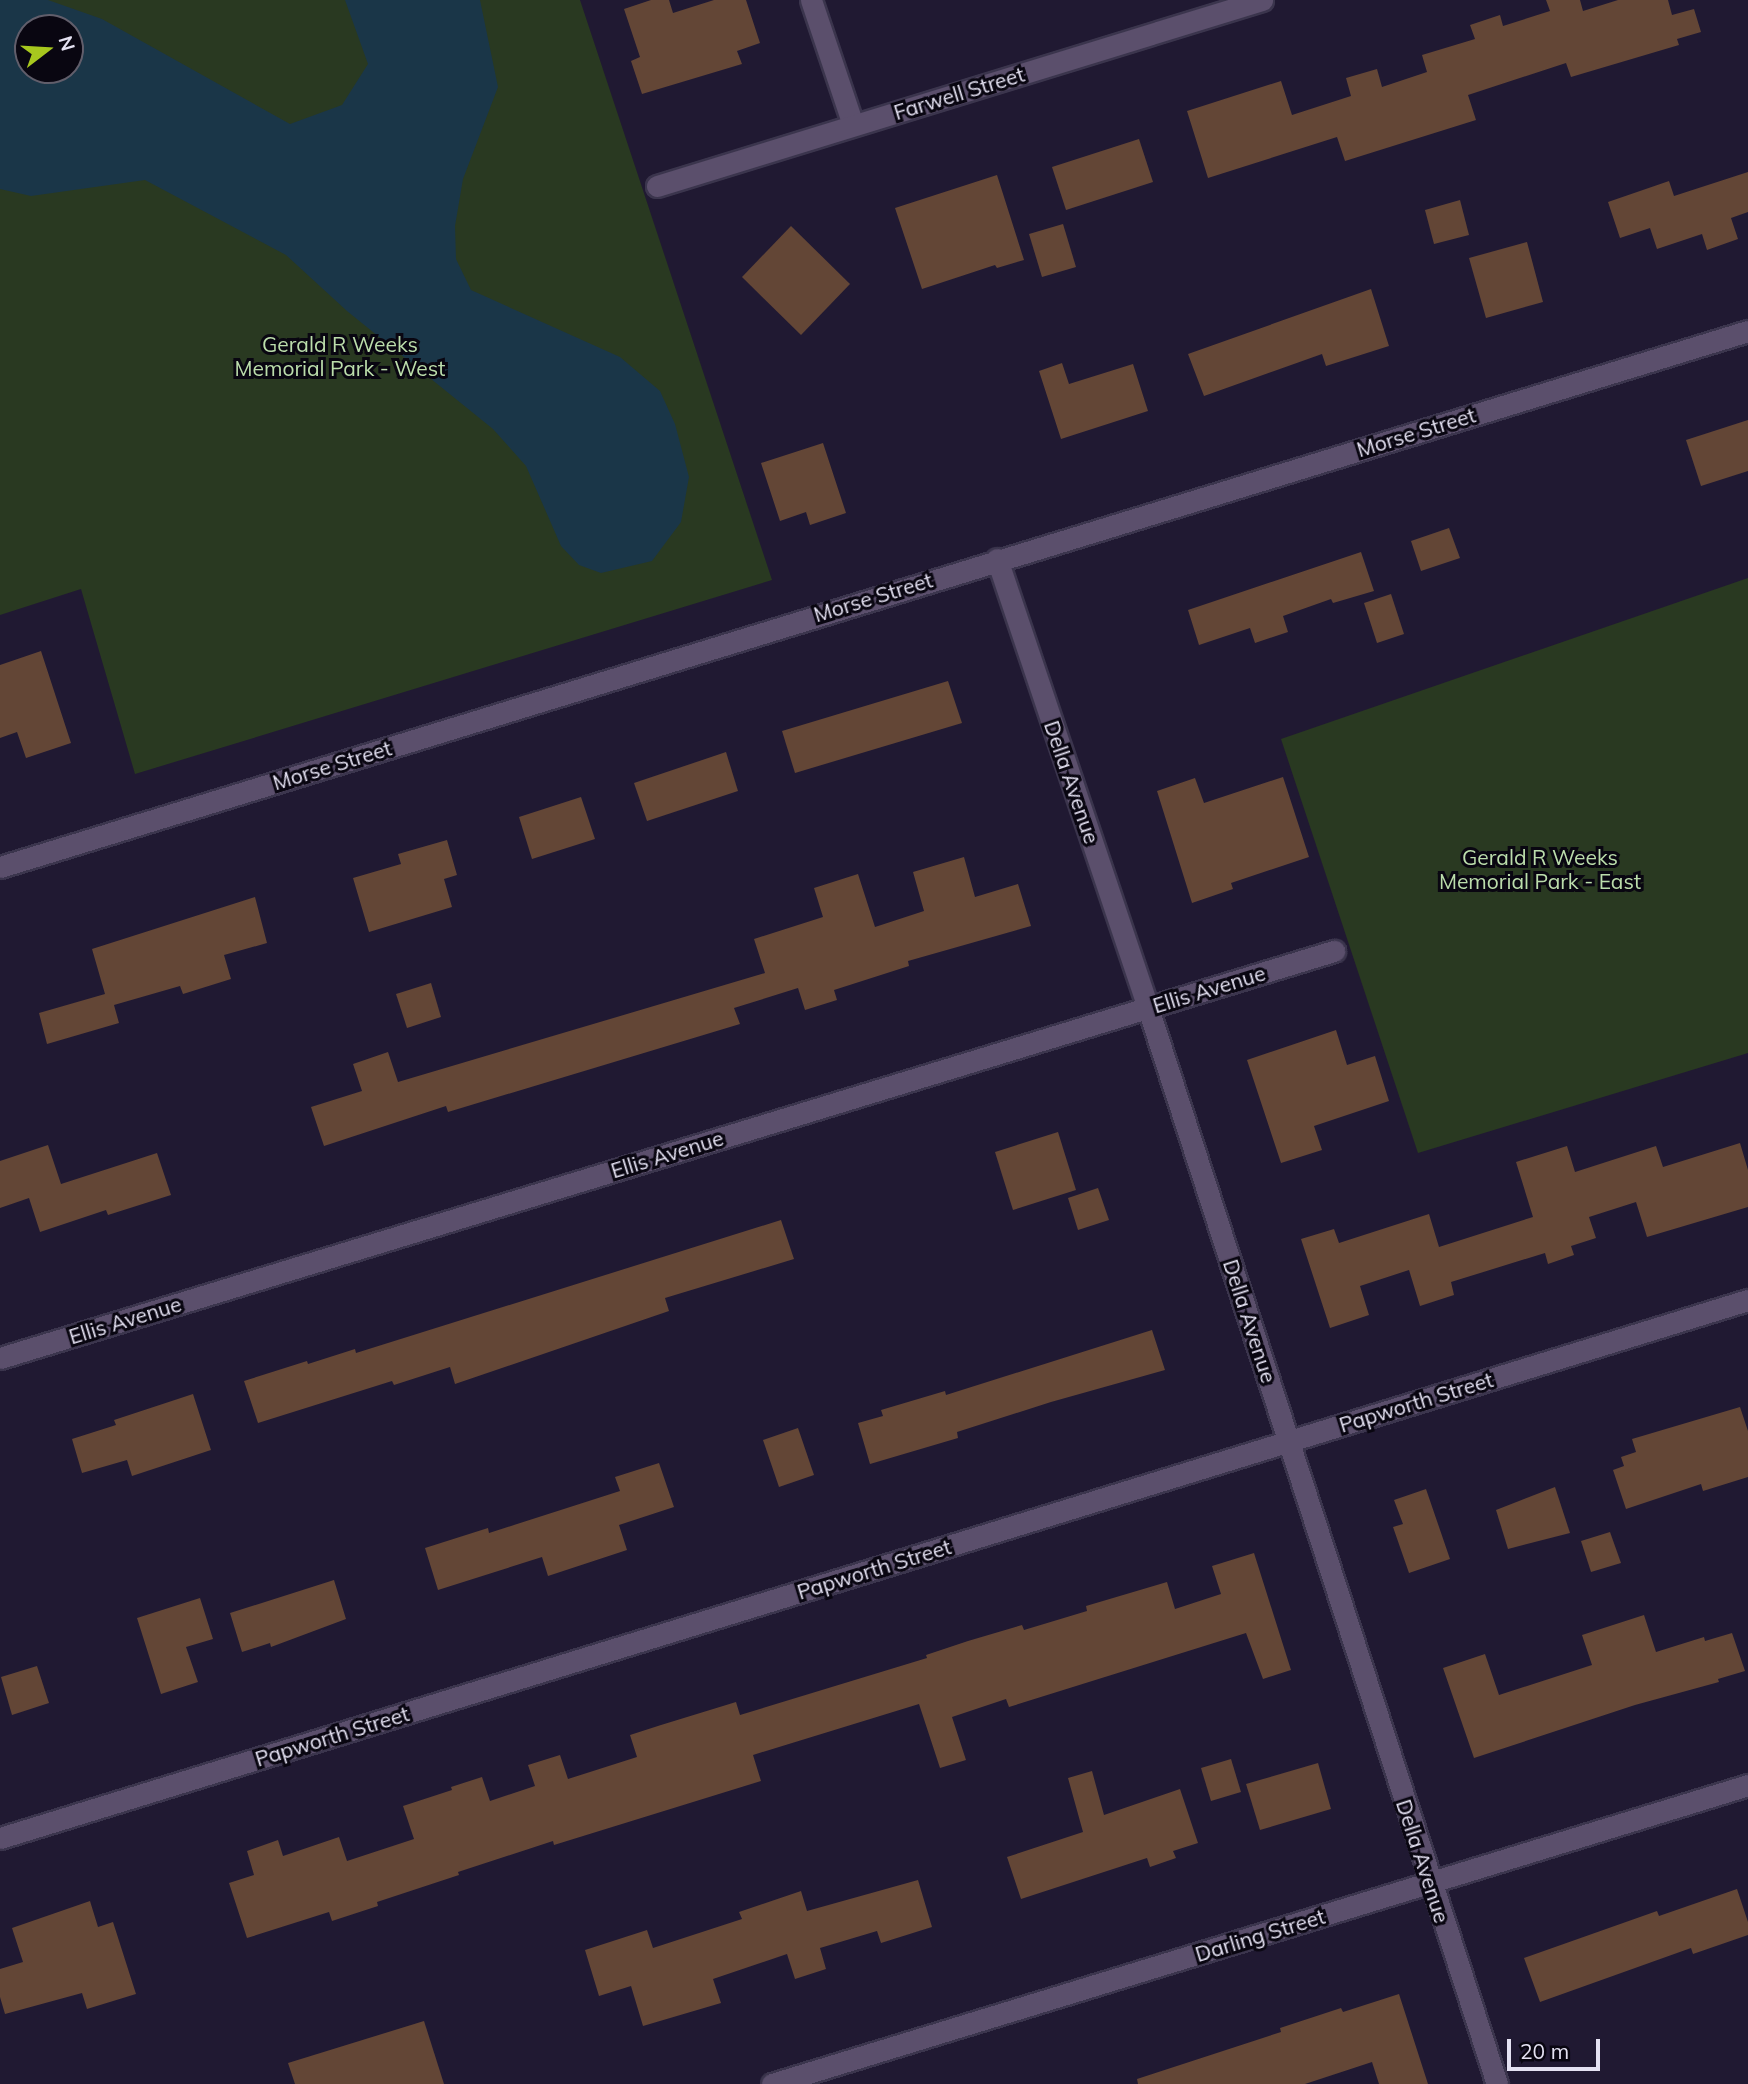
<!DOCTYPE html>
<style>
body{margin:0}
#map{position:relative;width:1748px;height:2084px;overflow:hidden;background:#201932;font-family:Mulish,sans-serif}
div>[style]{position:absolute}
.green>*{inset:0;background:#293921}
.water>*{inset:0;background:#1a3648}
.building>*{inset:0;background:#634636}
.roads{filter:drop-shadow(2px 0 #3b354d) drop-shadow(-2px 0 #3b354d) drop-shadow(0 2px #3b354d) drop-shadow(0 -2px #3b354d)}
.minor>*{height:21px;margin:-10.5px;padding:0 10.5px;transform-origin:10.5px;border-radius:10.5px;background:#5b4f6c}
span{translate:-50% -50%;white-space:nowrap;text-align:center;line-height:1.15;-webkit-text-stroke:6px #090611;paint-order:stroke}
.street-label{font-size:21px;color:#e4e1f2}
.park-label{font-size:21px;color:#bbddab}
.north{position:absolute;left:14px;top:14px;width:70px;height:70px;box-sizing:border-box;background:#090611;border:2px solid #615e6b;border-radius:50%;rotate:73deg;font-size:19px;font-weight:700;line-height:28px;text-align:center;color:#e4e1f2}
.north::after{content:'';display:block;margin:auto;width:24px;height:32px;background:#a7c71e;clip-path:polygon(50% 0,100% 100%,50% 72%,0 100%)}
.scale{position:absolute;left:1507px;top:2039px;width:93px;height:32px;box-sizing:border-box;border:4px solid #e4e1f2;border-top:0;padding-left:9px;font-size:21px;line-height:24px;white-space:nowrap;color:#e4e1f2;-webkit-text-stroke:5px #090611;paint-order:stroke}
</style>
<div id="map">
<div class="green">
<i style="clip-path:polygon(evenodd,0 0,580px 0,772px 580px,135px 774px,81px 589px,0 615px,0 0,28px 28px,70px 28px,70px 70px,28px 70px,28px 28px)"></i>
<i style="clip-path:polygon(1748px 578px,1748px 1053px,1418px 1153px,1281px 739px)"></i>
</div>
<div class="water">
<i style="clip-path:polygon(evenodd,0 0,48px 0,102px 19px,290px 124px,342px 105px,368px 64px,345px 0,480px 0,498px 87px,463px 179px,455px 226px,456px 259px,471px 290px,620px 357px,660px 391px,675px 424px,689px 477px,681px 522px,652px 561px,601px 573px,579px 565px,561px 546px,526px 466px,493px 429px,347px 311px,286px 255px,145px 180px,31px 196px,0 189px,0 0,28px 28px,70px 28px,70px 70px,28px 70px,28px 28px)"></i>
</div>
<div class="building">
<i style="clip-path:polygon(651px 0,669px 0,673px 13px,714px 0,746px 0,760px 43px,737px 51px,742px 64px,642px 94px,631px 61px,640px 57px,624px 9px)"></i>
<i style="clip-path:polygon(1546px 0,1580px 0,1583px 11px,1618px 0,1668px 0,1672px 15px,1694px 9px,1701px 32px,1677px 39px,1679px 45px,1571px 77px,1566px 63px,1468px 95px,1476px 120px,1345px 161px,1337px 137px,1208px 178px,1187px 111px,1281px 81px,1292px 115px,1351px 96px,1346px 78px,1377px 69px,1382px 87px,1427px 72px,1422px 55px,1475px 39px,1470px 25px,1500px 15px,1503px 26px,1550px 11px)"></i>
<i style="clip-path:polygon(1139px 139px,1153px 182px,1066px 210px,1052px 167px)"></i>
<i style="clip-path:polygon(1748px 172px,1748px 212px,1731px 218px,1738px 239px,1707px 250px,1702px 234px,1657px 249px,1650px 228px,1620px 238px,1608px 202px,1669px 181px,1674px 196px)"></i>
<i style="clip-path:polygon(997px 175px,1024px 260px,997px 268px,995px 265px,922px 289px,895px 208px)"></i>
<i style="clip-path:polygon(1460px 200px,1469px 235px,1434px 244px,1425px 210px)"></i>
<i style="clip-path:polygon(1063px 224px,1076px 267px,1042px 277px,1029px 234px)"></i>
<i style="clip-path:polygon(791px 226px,850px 284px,801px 335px,742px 277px)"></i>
<i style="clip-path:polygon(1527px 242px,1543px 302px,1486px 318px,1469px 258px)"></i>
<i style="clip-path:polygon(1371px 289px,1389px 346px,1326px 366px,1322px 354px,1204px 396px,1188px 354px)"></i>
<i style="clip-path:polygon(1062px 363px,1069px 384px,1133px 364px,1148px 411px,1061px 439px,1039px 371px)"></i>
<i style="clip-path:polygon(1748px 420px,1748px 471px,1701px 486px,1686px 440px)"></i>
<i style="clip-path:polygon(823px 443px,846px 513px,810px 525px,806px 512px,780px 521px,761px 463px)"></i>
<i style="clip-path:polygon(1449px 528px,1460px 558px,1421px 571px,1411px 541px)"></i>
<i style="clip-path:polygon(1361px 552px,1374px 591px,1333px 603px,1331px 599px,1283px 616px,1288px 632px,1255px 643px,1250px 628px,1199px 645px,1188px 610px)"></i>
<i style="clip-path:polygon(1391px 594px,1404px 634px,1377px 643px,1364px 603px)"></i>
<i style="clip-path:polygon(41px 651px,71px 743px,26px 758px,17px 732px,0 738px,0 665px)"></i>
<i style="clip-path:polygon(948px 681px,962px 723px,795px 773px,782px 731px)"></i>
<i style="clip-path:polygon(726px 752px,738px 791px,647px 821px,634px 783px)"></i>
<i style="clip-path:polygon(1283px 777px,1309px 857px,1231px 883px,1233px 889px,1192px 903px,1157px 791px,1195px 778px,1204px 803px)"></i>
<i style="clip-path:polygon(581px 797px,595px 839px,532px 859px,519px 817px)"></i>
<i style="clip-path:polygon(447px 840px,457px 875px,444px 879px,452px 907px,369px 932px,353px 878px,401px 864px,398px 854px)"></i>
<i style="clip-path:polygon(964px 857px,975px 897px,1018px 884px,1031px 926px,908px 961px,909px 966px,834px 990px,837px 1000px,805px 1010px,798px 988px,734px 1008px,740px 1024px,448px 1112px,446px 1106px,324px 1146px,311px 1107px,362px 1091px,353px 1064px,388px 1052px,398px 1082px,765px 973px,754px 939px,823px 917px,814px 888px,858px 874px,875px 927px,924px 911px,913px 872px)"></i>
<i style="clip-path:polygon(255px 897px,267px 943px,224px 955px,231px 979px,183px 994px,180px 986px,114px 1005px,119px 1023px,47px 1044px,39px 1013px,105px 994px,92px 949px)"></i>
<i style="clip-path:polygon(431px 983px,441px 1017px,407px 1028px,396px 994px)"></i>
<i style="clip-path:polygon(1336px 1030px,1347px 1065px,1375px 1056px,1389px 1101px,1314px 1126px,1322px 1150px,1281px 1163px,1247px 1060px)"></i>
<i style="clip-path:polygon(1058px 1132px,1076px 1190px,1013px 1210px,995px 1152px)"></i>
<i style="clip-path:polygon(1740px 1143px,1748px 1170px,1748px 1207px,1647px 1237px,1636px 1202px,1589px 1217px,1596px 1238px,1571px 1246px,1574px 1255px,1548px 1264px,1545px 1253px,1451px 1282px,1454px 1295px,1420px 1306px,1409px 1270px,1360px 1286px,1369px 1315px,1330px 1328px,1301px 1239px,1334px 1229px,1339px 1243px,1429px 1214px,1439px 1247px,1533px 1217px,1516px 1162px,1567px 1146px,1575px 1172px,1656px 1146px,1663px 1167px)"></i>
<i style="clip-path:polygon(48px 1145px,61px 1184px,157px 1153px,171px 1195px,108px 1215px,106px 1210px,40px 1232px,29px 1198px,0 1208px,0 1161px)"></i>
<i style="clip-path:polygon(1098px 1188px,1109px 1220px,1078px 1230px,1068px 1198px)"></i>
<i style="clip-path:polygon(781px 1220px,794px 1259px,665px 1298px,669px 1311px,455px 1384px,450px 1367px,394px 1385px,392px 1381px,258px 1423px,244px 1381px,307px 1361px,308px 1364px,355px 1349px,356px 1353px)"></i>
<i style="clip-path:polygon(1152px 1330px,1165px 1370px,1051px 1402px,957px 1432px,958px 1438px,870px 1464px,858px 1423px,883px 1416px,881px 1410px,945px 1391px,946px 1395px)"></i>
<i style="clip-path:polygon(193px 1394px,211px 1450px,132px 1476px,127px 1460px,82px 1473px,72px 1439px,116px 1425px,114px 1420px)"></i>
<i style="clip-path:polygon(1740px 1407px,1748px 1431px,1748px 1477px,1703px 1491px,1701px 1484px,1626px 1509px,1613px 1470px,1624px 1466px,1621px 1457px,1636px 1452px,1632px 1439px)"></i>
<i style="clip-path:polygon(798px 1428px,814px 1475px,779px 1487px,763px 1440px)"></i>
<i style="clip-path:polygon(659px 1463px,674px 1507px,619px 1525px,627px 1550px,548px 1576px,542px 1557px,438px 1590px,425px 1548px,488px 1528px,489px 1533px,620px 1491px,615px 1477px)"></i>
<i style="clip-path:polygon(1555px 1487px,1570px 1533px,1508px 1549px,1496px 1510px)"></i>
<i style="clip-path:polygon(1426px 1489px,1450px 1559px,1409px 1573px,1393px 1527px,1403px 1524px,1394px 1500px)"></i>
<i style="clip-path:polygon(1610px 1532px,1621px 1563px,1591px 1572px,1581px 1541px)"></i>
<i style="clip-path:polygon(1254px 1553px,1291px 1670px,1263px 1679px,1246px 1633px,1009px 1707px,1006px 1699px,952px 1717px,966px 1760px,940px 1768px,919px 1704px,753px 1755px,761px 1781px,554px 1845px,553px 1841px,458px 1872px,459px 1875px,377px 1902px,378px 1906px,332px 1921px,329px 1912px,247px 1938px,229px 1883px,254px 1875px,247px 1851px,278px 1840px,283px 1856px,339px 1837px,347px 1861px,414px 1839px,403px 1806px,452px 1790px,451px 1787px,482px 1777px,490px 1801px,535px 1786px,528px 1765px,560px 1755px,568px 1779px,637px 1757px,630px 1735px,661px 1725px,736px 1702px,740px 1715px,927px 1658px,926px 1655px,968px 1641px,1022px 1625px,1024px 1630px,1087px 1611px,1086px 1606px,1167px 1582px,1175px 1609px,1221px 1594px,1212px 1566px)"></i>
<i style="clip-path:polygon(334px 1580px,346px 1619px,271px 1647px,270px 1643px,242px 1652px,230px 1613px)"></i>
<i style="clip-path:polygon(200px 1598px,213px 1639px,186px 1647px,198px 1682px,161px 1694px,137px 1618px)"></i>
<i style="clip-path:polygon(1644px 1615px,1656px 1652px,1704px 1637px,1705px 1641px,1732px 1633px,1745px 1671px,1718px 1679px,1719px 1682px,1635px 1705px,1474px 1758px,1443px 1668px,1485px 1654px,1499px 1695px,1592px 1665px,1582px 1635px)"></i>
<i style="clip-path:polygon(37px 1666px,49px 1703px,12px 1715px,1px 1677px)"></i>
<i style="clip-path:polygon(1231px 1759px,1241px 1792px,1211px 1801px,1201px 1768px)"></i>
<i style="clip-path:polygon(1318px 1763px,1331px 1809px,1260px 1830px,1246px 1784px)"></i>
<i style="clip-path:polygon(1092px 1771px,1104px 1815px,1180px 1789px,1198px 1843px,1173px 1851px,1176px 1858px,1150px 1867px,1147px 1858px,1021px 1899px,1007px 1857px,1083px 1832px,1068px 1778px)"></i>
<i style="clip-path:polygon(918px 1880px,932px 1927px,881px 1943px,877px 1931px,820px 1948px,826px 1969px,795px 1979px,787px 1954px,713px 1979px,721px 2003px,643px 2026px,631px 1986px,599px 1996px,585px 1950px,647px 1930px,653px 1948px,742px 1919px,739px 1912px,801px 1891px,807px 1911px)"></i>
<i style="clip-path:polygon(1737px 1889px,1748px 1922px,1748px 1935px,1693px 1954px,1691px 1948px,1540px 2002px,1524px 1958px,1657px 1911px,1659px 1916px)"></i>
<i style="clip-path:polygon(90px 1901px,98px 1927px,113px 1922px,136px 1994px,87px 2009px,82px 1993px,5px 2014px,0 1997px,0 1969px,23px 1962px,12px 1928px)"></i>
<i style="clip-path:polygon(1399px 1994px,1428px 2084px,1379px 2084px,1372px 2062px,1305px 2084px,1138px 2084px,1137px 2079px,1281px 2032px,1280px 2028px,1341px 2008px,1343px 2012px)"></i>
<i style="clip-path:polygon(424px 2021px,444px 2084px,295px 2084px,288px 2063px)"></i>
</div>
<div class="roads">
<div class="minor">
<i style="left:811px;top:0;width:132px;rotate:71.4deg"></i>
<i style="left:657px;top:186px;width:633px;rotate:-17.09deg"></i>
<i style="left:997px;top:559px;width:474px;rotate:71.4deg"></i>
<i style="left:1148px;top:1008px;width:1131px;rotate:72.03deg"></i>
<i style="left:0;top:867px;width:1828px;rotate:-17.05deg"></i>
<i style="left:0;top:1358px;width:1395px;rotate:-16.97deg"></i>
<i style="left:0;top:1838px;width:1829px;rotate:-17.11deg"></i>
<i style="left:772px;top:2084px;width:1021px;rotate:-17.03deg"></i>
</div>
</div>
<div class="street-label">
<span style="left:959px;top:93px;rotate:-17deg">Farwell Street</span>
<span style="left:1416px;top:432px;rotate:-17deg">Morse Street</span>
<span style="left:873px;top:597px;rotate:-17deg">Morse Street</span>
<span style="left:332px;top:765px;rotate:-17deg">Morse Street</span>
<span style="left:1072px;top:782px;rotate:71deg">Della Avenue</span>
<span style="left:1209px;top:989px;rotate:-17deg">Ellis Avenue</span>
<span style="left:667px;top:1154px;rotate:-17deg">Ellis Avenue</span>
<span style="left:125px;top:1320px;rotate:-17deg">Ellis Avenue</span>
<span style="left:1250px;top:1321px;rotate:72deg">Della Avenue</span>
<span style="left:1416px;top:1402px;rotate:-17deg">Papworth Street</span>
<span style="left:874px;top:1569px;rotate:-17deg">Papworth Street</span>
<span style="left:332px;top:1736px;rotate:-17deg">Papworth Street</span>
<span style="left:1423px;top:1861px;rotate:72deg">Della Avenue</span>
<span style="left:1260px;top:1935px;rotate:-17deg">Darling Street</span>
</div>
<div class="park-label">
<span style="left:340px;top:356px">Gerald R Weeks<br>Memorial Park - West</span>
<span style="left:1540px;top:869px">Gerald R Weeks<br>Memorial Park - East</span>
</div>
<div class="north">N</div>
<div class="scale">20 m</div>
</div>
